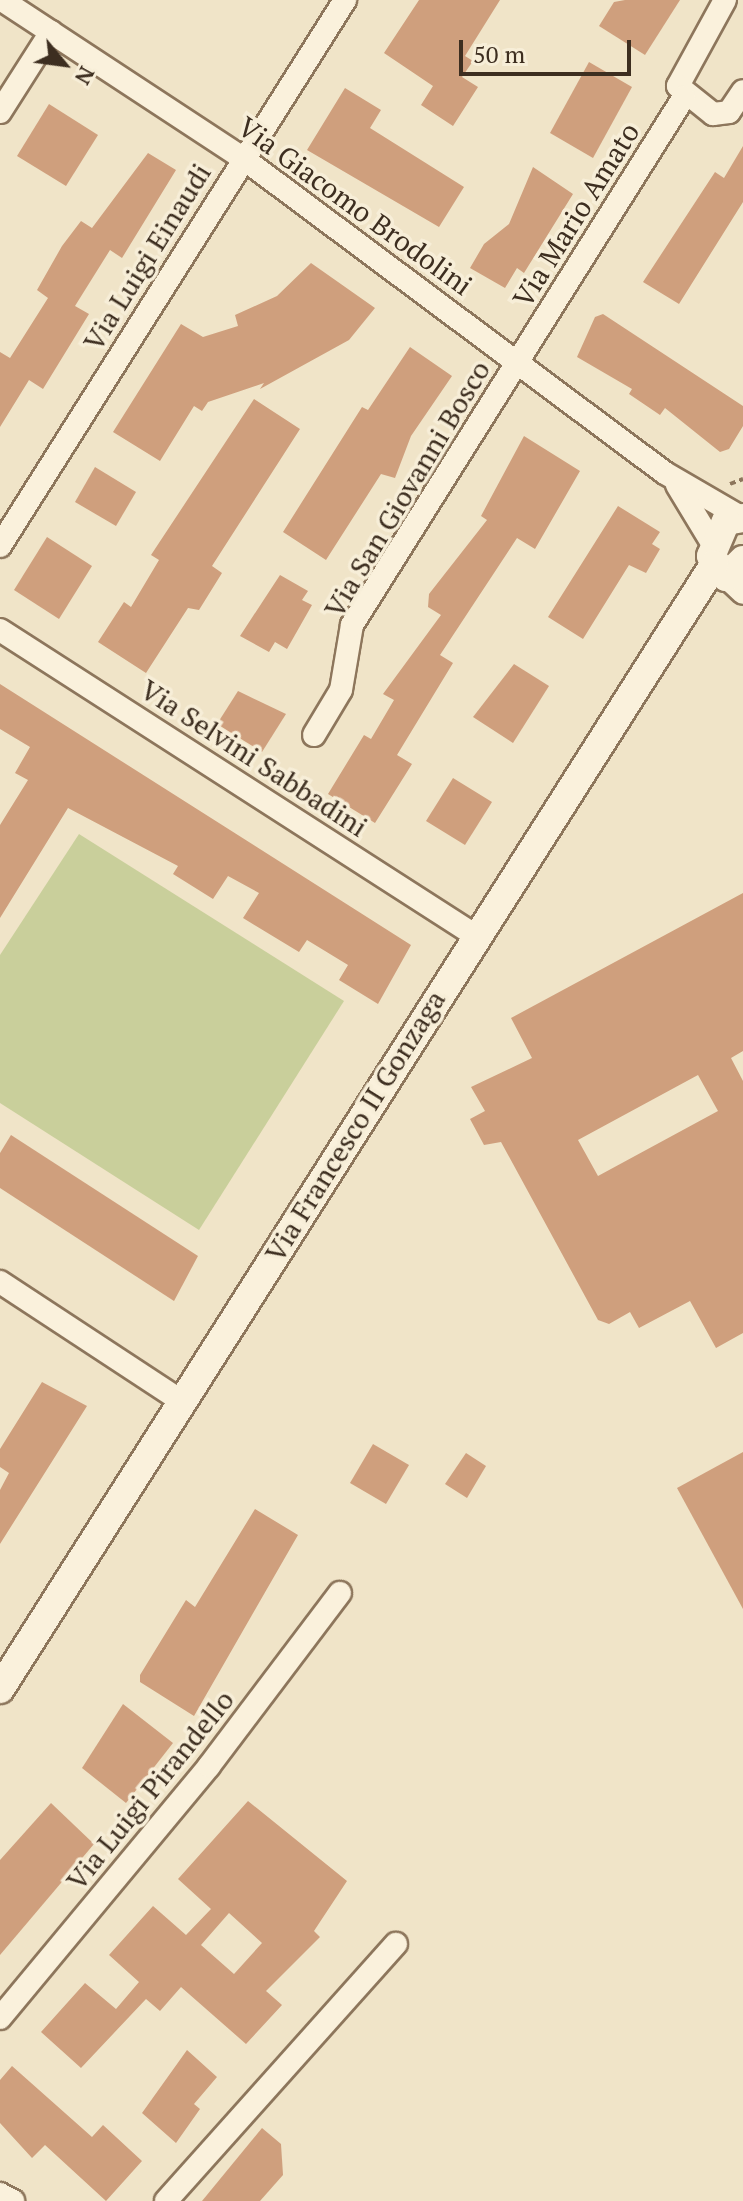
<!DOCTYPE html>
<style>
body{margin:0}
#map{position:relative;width:743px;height:2201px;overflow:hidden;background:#f0e4c8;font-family:"PT Serif",serif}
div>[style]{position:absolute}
.green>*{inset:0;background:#c9cf9b}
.building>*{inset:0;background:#cf9f7d}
.path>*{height:4px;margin-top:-2px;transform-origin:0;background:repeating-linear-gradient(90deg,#8d765c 0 6px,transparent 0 10px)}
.roads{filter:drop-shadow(2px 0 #8d765c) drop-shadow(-2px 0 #8d765c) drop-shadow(0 2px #8d765c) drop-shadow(0 -2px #8d765c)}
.minor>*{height:22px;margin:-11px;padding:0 11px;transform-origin:11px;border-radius:11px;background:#faf1dc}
.tertiary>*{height:28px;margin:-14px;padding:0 14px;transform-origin:14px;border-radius:14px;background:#faf1dc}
span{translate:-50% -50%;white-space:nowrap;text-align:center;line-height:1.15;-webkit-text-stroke:7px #f7eed8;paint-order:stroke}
.street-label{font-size:28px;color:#3d2e20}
.north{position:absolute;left:24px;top:24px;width:80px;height:80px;-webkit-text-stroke:6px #f7eed8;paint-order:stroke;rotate:119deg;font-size:22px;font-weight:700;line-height:32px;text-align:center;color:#3d2e20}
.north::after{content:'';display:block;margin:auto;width:28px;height:36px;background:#3d2e20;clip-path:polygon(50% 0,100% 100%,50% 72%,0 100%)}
.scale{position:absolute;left:459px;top:40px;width:172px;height:36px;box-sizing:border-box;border:4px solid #3d2e20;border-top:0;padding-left:10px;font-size:24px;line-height:28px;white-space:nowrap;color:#3d2e20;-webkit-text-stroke:6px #f7eed8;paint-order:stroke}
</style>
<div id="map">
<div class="green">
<i style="clip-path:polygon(79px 834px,344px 1001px,199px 1230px,0 1103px,0 955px)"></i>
</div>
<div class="building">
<i style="clip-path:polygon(419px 0,500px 0,465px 56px,473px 61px,462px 77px,478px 87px,453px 126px,421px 105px,433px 86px,384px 53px)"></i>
<i style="clip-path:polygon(625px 0,680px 0,645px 55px,599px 26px,614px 2px)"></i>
<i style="clip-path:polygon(589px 62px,632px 87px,593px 158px,550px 133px)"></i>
<i style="clip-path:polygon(345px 88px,381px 110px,370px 128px,464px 187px,439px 227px,307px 150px)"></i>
<i style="clip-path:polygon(49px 104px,98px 135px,66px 186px,17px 156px)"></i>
<i style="clip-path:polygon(743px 146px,743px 202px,679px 304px,643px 282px,715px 172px,724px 178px)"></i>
<i style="clip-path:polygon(148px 153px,176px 170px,122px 258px,110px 250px,75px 306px,89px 314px,43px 389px,29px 380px,0 427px,0 352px,10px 358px,48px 298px,37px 290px,62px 246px,81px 221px,92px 228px)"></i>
<i style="clip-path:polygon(533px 167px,573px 194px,524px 273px,517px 268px,505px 288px,470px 268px,484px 244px,509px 224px)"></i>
<i style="clip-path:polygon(311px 263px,375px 308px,349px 340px,260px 389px,264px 383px,208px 402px,202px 411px,194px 406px,160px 461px,113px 432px,181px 324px,203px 337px,238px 326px,235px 315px,277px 296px)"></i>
<i style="clip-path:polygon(603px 314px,743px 406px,743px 426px,729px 449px,720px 452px,665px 408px,660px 415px,629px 394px,632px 389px,577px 357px,595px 317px)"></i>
<i style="clip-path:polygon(410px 347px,452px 376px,411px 436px,395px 478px,381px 474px,326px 560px,283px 532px,362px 407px,368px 410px)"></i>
<i style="clip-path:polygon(254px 399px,300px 429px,212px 566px,222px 573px,199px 610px,188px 608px,146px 673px,98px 642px,124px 602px,131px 607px,159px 560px,151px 555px)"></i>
<i style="clip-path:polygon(524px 436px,580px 471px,535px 549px,517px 538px,440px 655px,453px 663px,397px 755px,412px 764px,375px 823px,328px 794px,364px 735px,371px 739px,394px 700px,383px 694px,441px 615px,428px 607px,429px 594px,487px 520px,481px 516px)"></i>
<i style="clip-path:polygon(95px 467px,136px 492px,116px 526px,75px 502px)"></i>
<i style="clip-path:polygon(618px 506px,660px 532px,652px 544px,660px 549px,646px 573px,629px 565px,583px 639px,548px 617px)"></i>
<i style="clip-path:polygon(47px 537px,92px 566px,59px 619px,14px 590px)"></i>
<i style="clip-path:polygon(280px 575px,308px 591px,302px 600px,312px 605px,287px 649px,275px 642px,269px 652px,240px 636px)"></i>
<i style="clip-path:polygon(514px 664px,549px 686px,513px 743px,473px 717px)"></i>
<i style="clip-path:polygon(0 684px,411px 945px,378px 1004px,339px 980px,348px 965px,307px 940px,299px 952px,243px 918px,259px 893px,228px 876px,213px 899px,173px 874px,178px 866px,68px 808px,0 918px,0 825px,28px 780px,15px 773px,30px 747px,0 729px)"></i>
<i style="clip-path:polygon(238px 691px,286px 714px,262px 752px,217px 724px)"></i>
<i style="clip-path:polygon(453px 778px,492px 802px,465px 845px,426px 821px)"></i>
<i style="clip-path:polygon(evenodd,743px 893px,743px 1051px,731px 1058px,743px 1081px,743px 1333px,716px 1348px,690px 1301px,639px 1328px,630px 1312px,609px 1324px,598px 1320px,501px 1142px,484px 1145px,470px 1119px,485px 1111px,471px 1087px,532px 1058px,511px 1018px,743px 893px,698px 1075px,718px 1111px,598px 1176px,578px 1140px,698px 1075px)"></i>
<i style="clip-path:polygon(11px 1135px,198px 1256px,174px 1301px,0 1188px,0 1153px)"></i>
<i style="clip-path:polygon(42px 1382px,87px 1406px,0 1544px,0 1490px,9px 1473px,0 1467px,0 1449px)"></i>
<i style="clip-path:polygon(373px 1444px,409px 1465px,386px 1504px,350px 1483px)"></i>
<i style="clip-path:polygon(743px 1452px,743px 1609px,677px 1488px)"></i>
<i style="clip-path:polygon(466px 1453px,486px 1466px,467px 1498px,445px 1484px)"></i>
<i style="clip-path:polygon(255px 1509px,298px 1535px,194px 1716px,140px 1682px,140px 1675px,186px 1600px,195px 1607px)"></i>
<i style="clip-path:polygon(123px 1704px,173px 1743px,126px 1803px,82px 1768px)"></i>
<i style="clip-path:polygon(evenodd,248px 1801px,347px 1881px,314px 1931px,320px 1937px,266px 1991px,282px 2005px,246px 2044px,181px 1987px,160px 2011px,146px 1999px,81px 2068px,41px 2032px,85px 1983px,116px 2009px,139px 1982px,109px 1955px,153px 1906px,186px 1935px,211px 1909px,178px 1879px,248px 1801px,229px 1913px,262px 1943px,234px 1974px,201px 1945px,229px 1913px)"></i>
<i style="clip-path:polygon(51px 1803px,94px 1844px,0 1955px,0 1860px)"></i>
<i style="clip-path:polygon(187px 2050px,217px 2077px,194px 2104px,200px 2109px,176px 2143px,142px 2113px)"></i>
<i style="clip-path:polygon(12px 2066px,92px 2137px,103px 2125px,142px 2161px,106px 2201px,45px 2145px,32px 2158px,0 2123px,0 2080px)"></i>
<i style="clip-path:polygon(262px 2128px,281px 2144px,283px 2175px,260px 2201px,202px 2201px)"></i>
</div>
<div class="path">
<i style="left:730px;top:484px;width:14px;rotate:-21deg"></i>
</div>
<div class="roads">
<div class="minor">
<i style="left:2px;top:0;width:290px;rotate:33.3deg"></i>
<i style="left:244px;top:159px;width:525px;rotate:36.72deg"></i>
<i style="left:665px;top:473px;width:86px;rotate:30.2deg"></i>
<i style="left:725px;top:0;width:98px;rotate:118.7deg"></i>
<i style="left:678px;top:86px;width:45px;rotate:38.7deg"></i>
<i style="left:713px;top:114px;width:16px;rotate:-7deg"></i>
<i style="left:729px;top:112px;width:25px;rotate:-56deg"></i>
<i style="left:0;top:112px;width:95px;rotate:-57.5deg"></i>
<i style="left:677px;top:485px;width:71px;rotate:58.8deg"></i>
<i style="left:0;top:546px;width:646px;rotate:-57.71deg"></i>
<i style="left:726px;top:577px;width:23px;rotate:43deg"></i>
<i style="left:0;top:630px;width:566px;rotate:32.74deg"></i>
<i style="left:314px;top:735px;width:52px;rotate:-59deg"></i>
<i style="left:341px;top:690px;width:66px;rotate:-80.4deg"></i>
<i style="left:352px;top:625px;width:624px;rotate:-57.84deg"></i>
<i style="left:0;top:1282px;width:217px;rotate:33.3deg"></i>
<i style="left:0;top:2018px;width:327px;rotate:-50.3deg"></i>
<i style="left:209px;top:1766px;width:217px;rotate:-52.9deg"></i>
<i style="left:0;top:2194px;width:15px;rotate:28deg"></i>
<i style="left:166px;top:2201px;width:345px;rotate:-48.2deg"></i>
</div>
<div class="tertiary">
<i style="left:743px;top:518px;width:17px;rotate:170deg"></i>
<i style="left:726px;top:521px;width:38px;rotate:113deg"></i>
<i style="left:711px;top:556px;width:26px;rotate:54deg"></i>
<i style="left:726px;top:577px;width:24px;rotate:-45deg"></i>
<i style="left:0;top:1689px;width:1332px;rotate:-57.58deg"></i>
</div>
</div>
<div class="street-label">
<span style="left:355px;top:206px;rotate:36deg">Via Giacomo Brodolini</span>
<span style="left:576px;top:215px;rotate:-58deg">Via Mario Amato</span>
<span style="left:147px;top:257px;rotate:-58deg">Via Luigi Einaudi</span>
<span style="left:407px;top:489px;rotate:-59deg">Via San Giovanni Bosco</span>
<span style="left:254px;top:758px;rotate:33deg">Via Selvini Sabbadini</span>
<span style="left:355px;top:1126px;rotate:-58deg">Via Francesco II Gonzaga</span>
<span style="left:150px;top:1790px;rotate:-51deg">Via Luigi Pirandello</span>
</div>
<div class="north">N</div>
<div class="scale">50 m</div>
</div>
